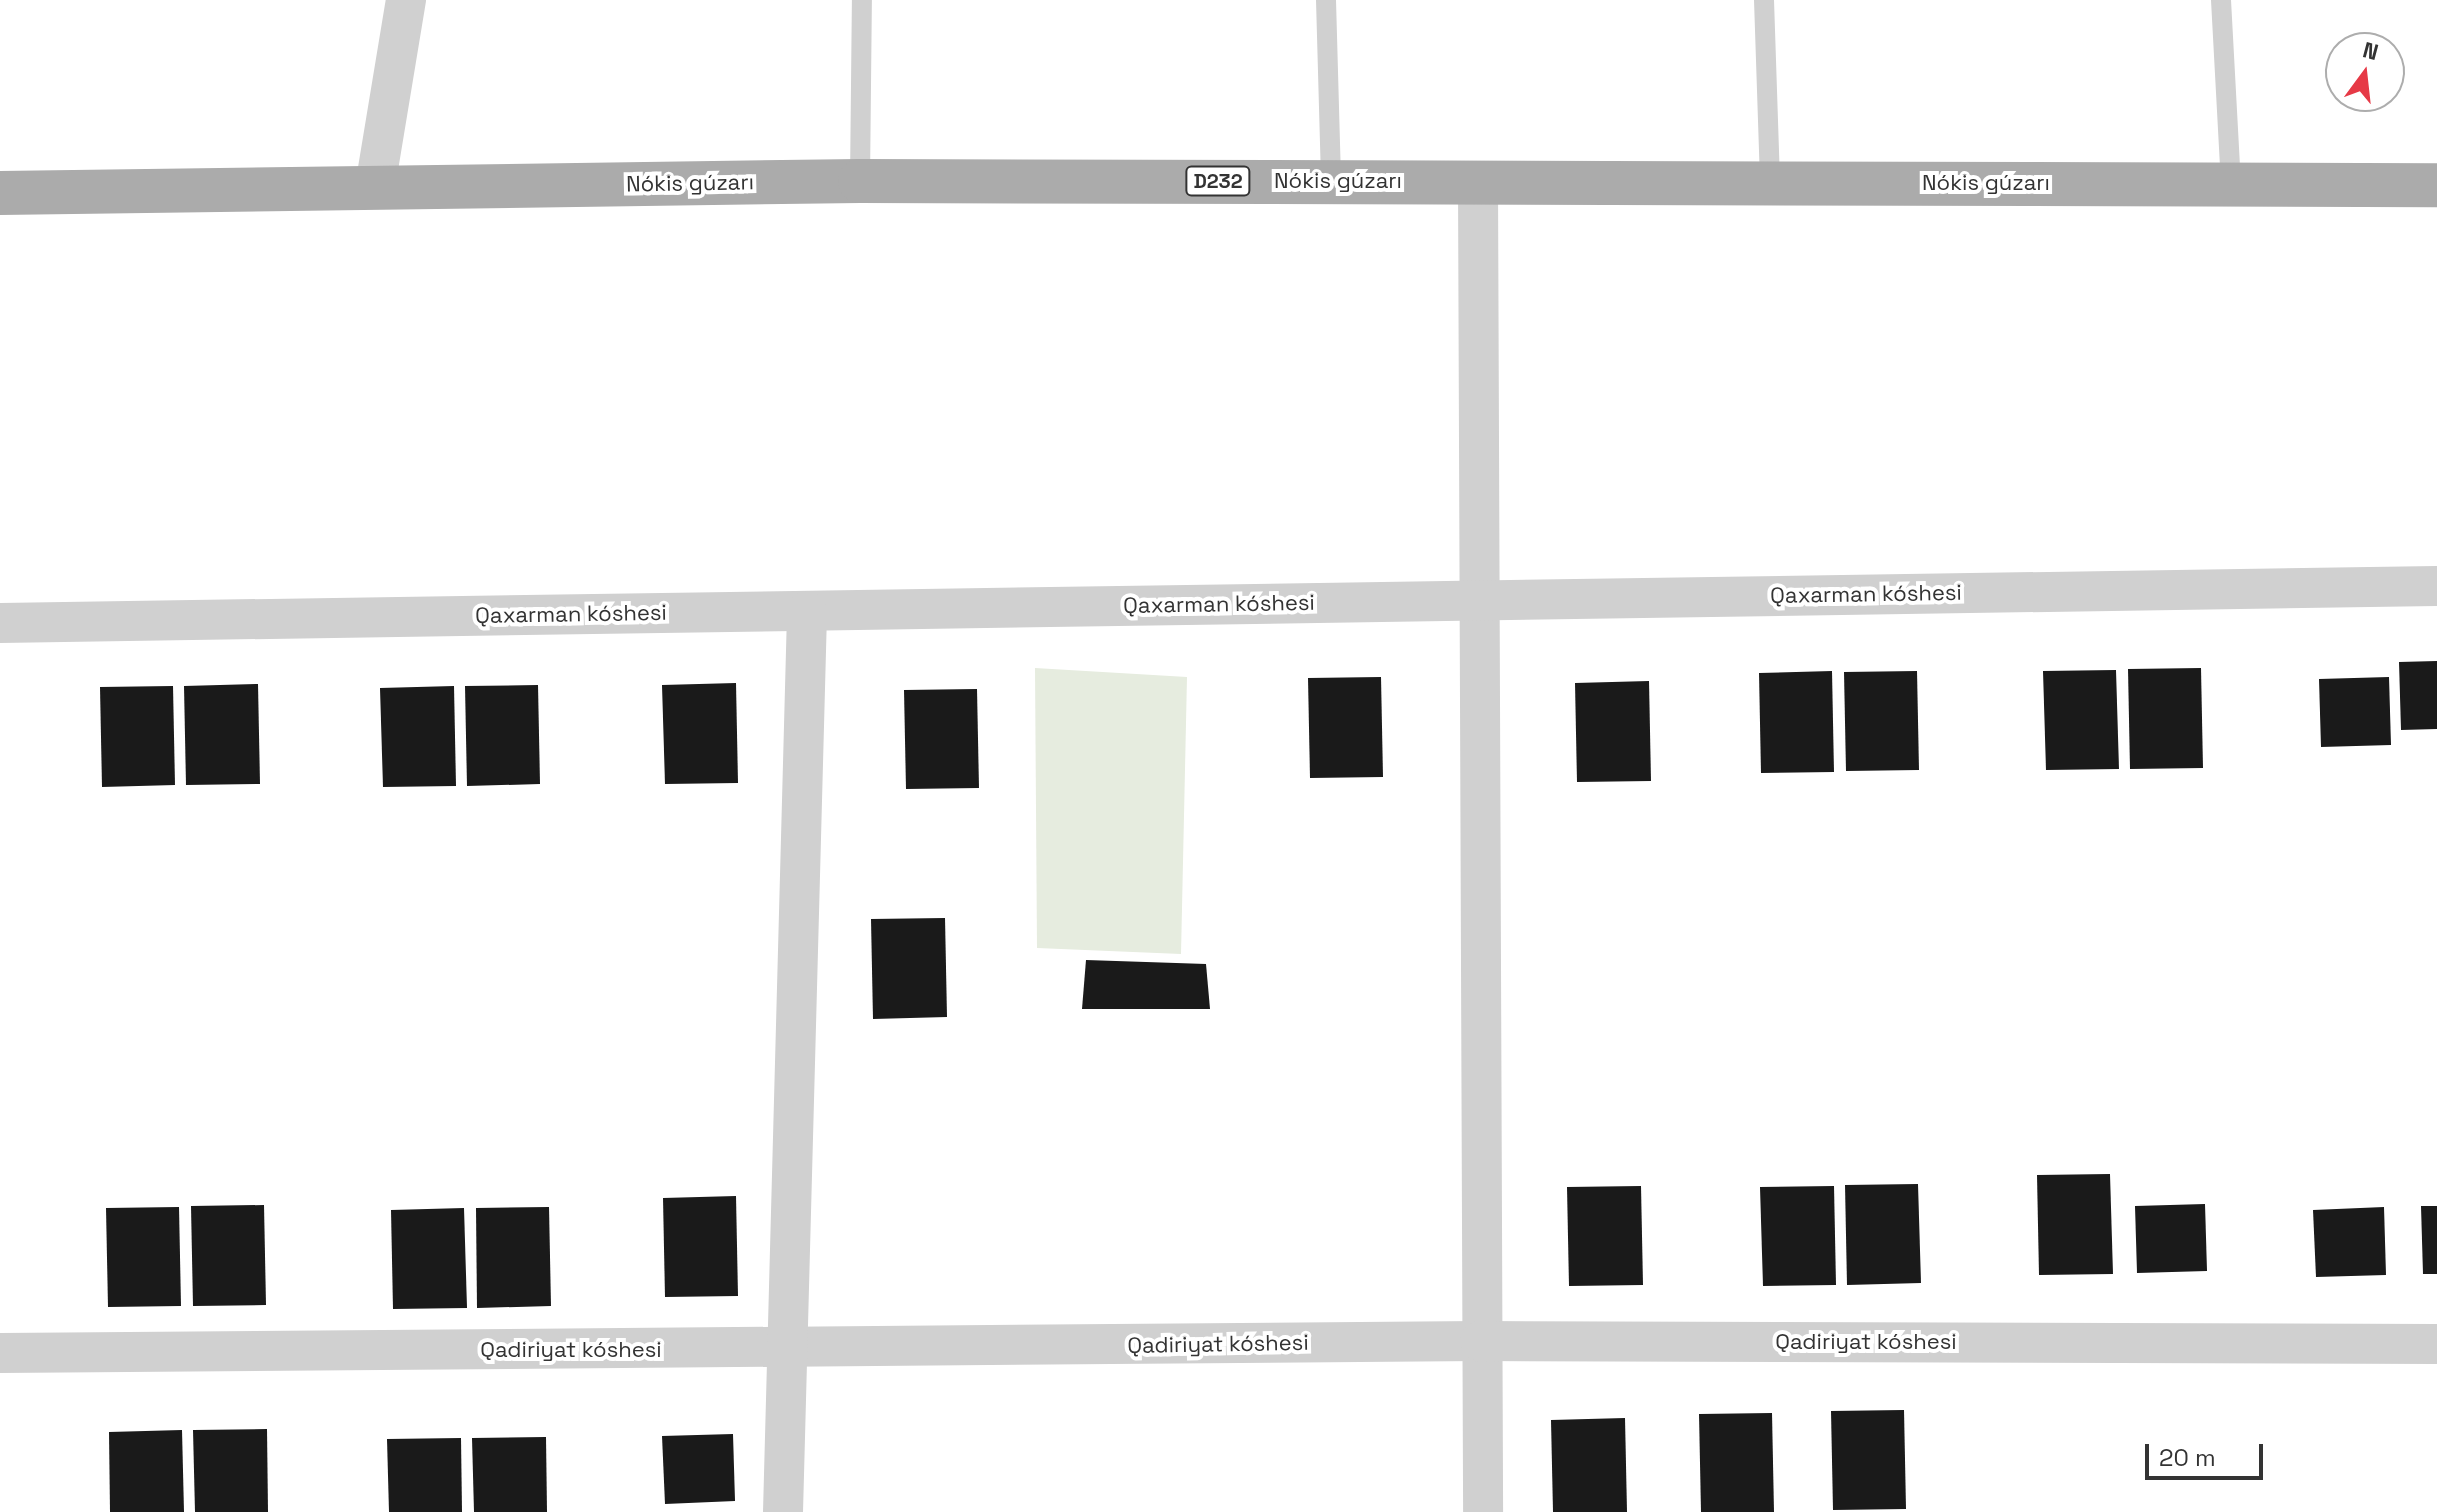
<!DOCTYPE html>
<meta charset="utf-8">
<style>
body{margin:0}
#map{position:relative;width:2437px;height:1512px;overflow:hidden;background:#fff;font-family:"Space Grotesk",sans-serif}
div>[style]{position:absolute}
.green>*{inset:0;background:#e6ecdf}
.building>*{inset:0;background:#1a1a1a}
.service>*{height:20px;margin:-10px;padding:0 10px;transform-origin:10px;border-radius:10px;background:#d0d0d0}
.minor>*{height:40px;margin:-20px;padding:0 20px;transform-origin:20px;border-radius:20px;background:#d0d0d0}
.primary>*{height:44px;margin:-22px;padding:0 22px;transform-origin:22px;border-radius:22px;background:#ababab}
span{translate:-50% -50%;white-space:nowrap;text-align:center;line-height:1.15;-webkit-text-stroke:8px #fff;paint-order:stroke}
.shield-label span{padding:2px 6px;background:#fff;border:2px solid;border-radius:6px;-webkit-text-stroke-width:0}
.shield-label{font-size:20px;color:#333;font-weight:700}
.street-label{font-size:22px;color:#333}
.north{position:absolute;left:2325px;top:32px;width:80px;height:80px;box-sizing:border-box;background:#fff;border:2px solid #adadad;border-radius:50%;rotate:15deg;font-size:22px;font-weight:700;line-height:32px;text-align:center;color:#333}
.north::after{content:'';display:block;margin:auto;width:28px;height:36px;background:#e63946;clip-path:polygon(50% 0,100% 100%,50% 72%,0 100%)}
.scale{position:absolute;left:2145px;top:1444px;width:118px;height:36px;box-sizing:border-box;border:4px solid #333;border-top:0;padding-left:10px;font-size:24px;line-height:28px;white-space:nowrap;color:#333;-webkit-text-stroke:6px #fff;paint-order:stroke}
</style>
<div id="map">
<div class="green">
<i style="clip-path:polygon(1035px 668px,1187px 677px,1181px 954px,1037px 948px)"></i>
</div>
<div class="building">
<i style="clip-path:polygon(2437px 661px,2437px 729px,2401px 730px,2399px 662px)"></i>
<i style="clip-path:polygon(2201px 668px,2203px 768px,2130px 769px,2128px 669px)"></i>
<i style="clip-path:polygon(2116px 670px,2119px 769px,2046px 770px,2043px 671px)"></i>
<i style="clip-path:polygon(1832px 671px,1834px 772px,1761px 773px,1759px 673px)"></i>
<i style="clip-path:polygon(1917px 671px,1919px 770px,1846px 771px,1844px 672px)"></i>
<i style="clip-path:polygon(1381px 677px,1383px 777px,1310px 778px,1308px 678px)"></i>
<i style="clip-path:polygon(2389px 677px,2391px 745px,2321px 747px,2319px 679px)"></i>
<i style="clip-path:polygon(1649px 681px,1651px 781px,1577px 782px,1575px 683px)"></i>
<i style="clip-path:polygon(736px 683px,738px 783px,665px 784px,662px 685px)"></i>
<i style="clip-path:polygon(258px 684px,260px 784px,186px 785px,184px 686px)"></i>
<i style="clip-path:polygon(538px 685px,540px 784px,467px 786px,465px 686px)"></i>
<i style="clip-path:polygon(173px 686px,175px 785px,102px 787px,100px 687px)"></i>
<i style="clip-path:polygon(454px 686px,456px 786px,383px 787px,380px 688px)"></i>
<i style="clip-path:polygon(977px 689px,979px 788px,906px 789px,904px 690px)"></i>
<i style="clip-path:polygon(945px 918px,947px 1017px,873px 1019px,871px 919px)"></i>
<i style="clip-path:polygon(1086px 960px,1206px 964px,1210px 1009px,1082px 1009px)"></i>
<i style="clip-path:polygon(2110px 1174px,2113px 1274px,2039px 1275px,2037px 1175px)"></i>
<i style="clip-path:polygon(1918px 1184px,1921px 1283px,1847px 1285px,1845px 1185px)"></i>
<i style="clip-path:polygon(1641px 1186px,1643px 1285px,1569px 1286px,1567px 1187px)"></i>
<i style="clip-path:polygon(1834px 1186px,1836px 1285px,1763px 1286px,1760px 1187px)"></i>
<i style="clip-path:polygon(736px 1196px,738px 1296px,665px 1297px,663px 1198px)"></i>
<i style="clip-path:polygon(2205px 1204px,2207px 1271px,2137px 1273px,2135px 1206px)"></i>
<i style="clip-path:polygon(264px 1205px,266px 1305px,193px 1306px,191px 1206px)"></i>
<i style="clip-path:polygon(2421px 1206px,2437px 1206px,2437px 1274px,2423px 1274px)"></i>
<i style="clip-path:polygon(179px 1207px,181px 1306px,108px 1307px,106px 1208px)"></i>
<i style="clip-path:polygon(549px 1207px,551px 1306px,477px 1308px,476px 1208px)"></i>
<i style="clip-path:polygon(2384px 1207px,2386px 1275px,2316px 1277px,2313px 1210px)"></i>
<i style="clip-path:polygon(464px 1208px,467px 1308px,393px 1309px,391px 1210px)"></i>
<i style="clip-path:polygon(1904px 1410px,1906px 1509px,1833px 1510px,1831px 1411px)"></i>
<i style="clip-path:polygon(1772px 1413px,1774px 1512px,1701px 1512px,1699px 1414px)"></i>
<i style="clip-path:polygon(1625px 1418px,1627px 1512px,1553px 1512px,1551px 1420px)"></i>
<i style="clip-path:polygon(267px 1429px,268px 1512px,195px 1512px,193px 1430px)"></i>
<i style="clip-path:polygon(182px 1430px,184px 1512px,110px 1512px,109px 1432px)"></i>
<i style="clip-path:polygon(733px 1434px,735px 1501px,665px 1504px,662px 1436px)"></i>
<i style="clip-path:polygon(546px 1437px,547px 1512px,474px 1512px,472px 1438px)"></i>
<i style="clip-path:polygon(461px 1438px,462px 1512px,389px 1512px,387px 1439px)"></i>
</div>
<div class="service">
<i style="left:1326px;top:0;width:180px;rotate:88.4deg"></i>
<i style="left:1764px;top:0;width:182px;rotate:88.1deg"></i>
<i style="left:2221px;top:0;width:183px;rotate:86.9deg"></i>
<i style="left:860px;top:181px;width:181px;rotate:-89.4deg"></i>
</div>
<div class="minor">
<i style="left:1478px;top:181px;width:1331px;rotate:89.78deg"></i>
<i style="left:375px;top:187px;width:190px;rotate:-80.6deg"></i>
<i style="left:0;top:623px;width:2437px;rotate:-0.87deg"></i>
<i style="left:0;top:1353px;width:1480px;rotate:-0.46deg"></i>
<i style="left:1480px;top:1341px;width:957px;rotate:0.18deg"></i>
<i style="left:783px;top:1512px;width:901px;rotate:-88.47deg"></i>
</div>
<div class="primary">
<i style="left:0;top:193px;width:860px;rotate:-0.8deg"></i>
<i style="left:860px;top:181px;width:1577px;rotate:0.15deg"></i>
</div>
<div class="shield-label">
<span style="left:1218px;top:181px">D232</span>
</div>
<div class="street-label">
<span style="left:1338px;top:181px">Nókis gúzarı</span>
<span style="left:690px;top:183px;rotate:-1deg">Nókis gúzarı</span>
<span style="left:1986px;top:183px">Nókis gúzarı</span>
<span style="left:1866px;top:594px;rotate:-1deg">Qaxarman kóshesi</span>
<span style="left:1219px;top:604px;rotate:-1deg">Qaxarman kóshesi</span>
<span style="left:571px;top:614px;rotate:-1deg">Qaxarman kóshesi</span>
<span style="left:1866px;top:1342px">Qadiriyat kóshesi</span>
<span style="left:1218px;top:1344px;rotate:-1deg">Qadiriyat kóshesi</span>
<span style="left:571px;top:1350px">Qadiriyat kóshesi</span>
</div>
<div class="north">N</div>
<div class="scale">20 m</div>
</div>
